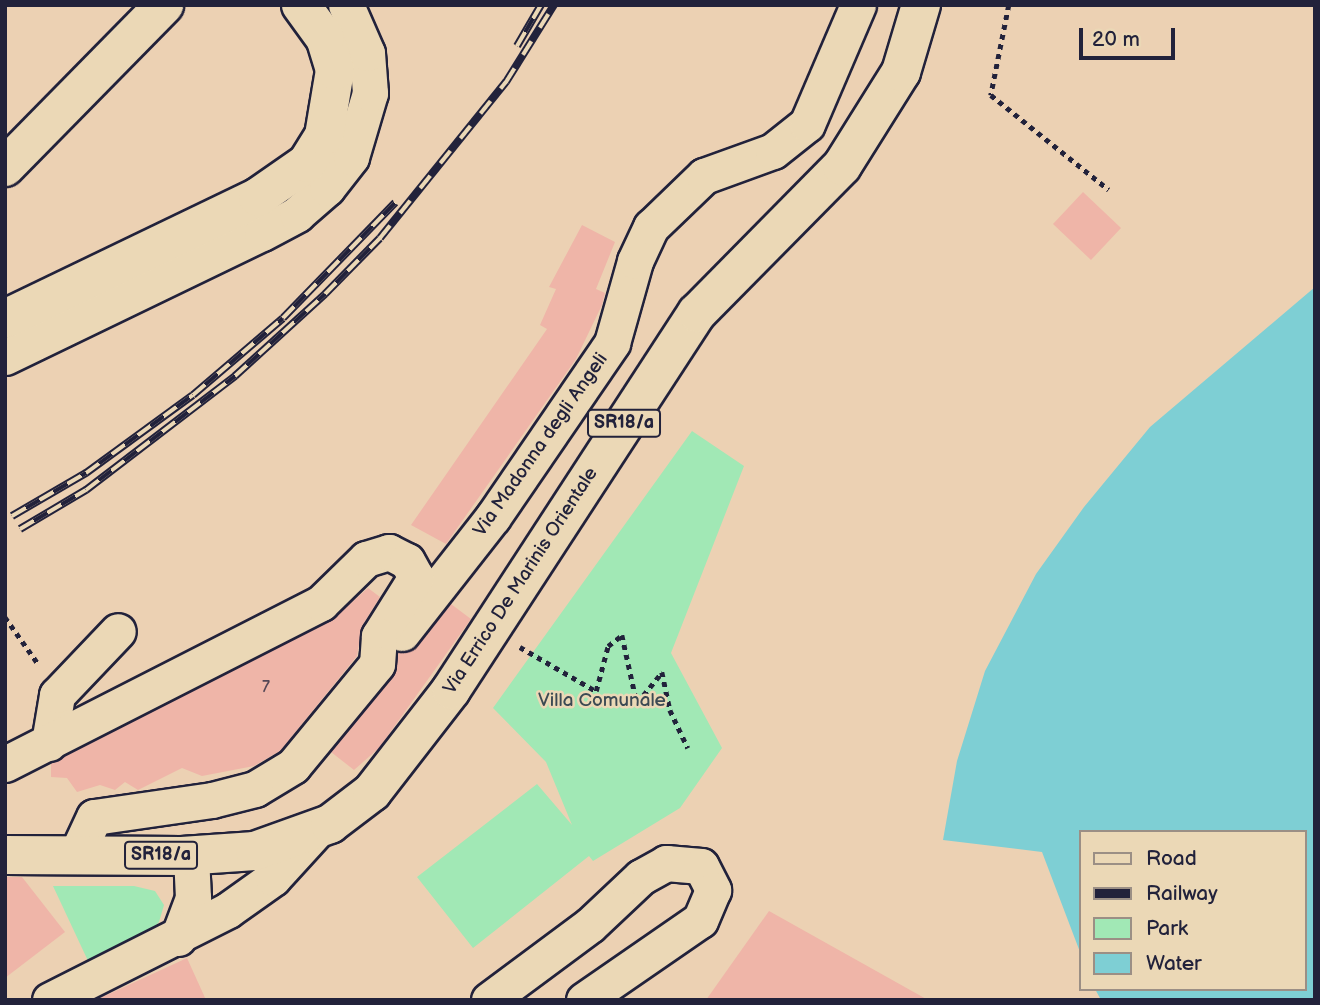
<!DOCTYPE html>
<style>
body{margin:0}
#map{position:relative;width:1320px;height:1005px;overflow:hidden;background:#ecd1b3;font-family:"Balsamiq Sans",sans-serif}
div>[style]{position:absolute}
.green>*{inset:0;background:#a1e8b5}
.water>*{inset:0;background:#7ecfd4}
.building>*{inset:0;background:#efb5a8}
.path>*{height:4.5px;margin-top:-2.25px;transform-origin:0;background:repeating-linear-gradient(90deg,#22223b 0 5px,transparent 0 10px)}
.roads{filter:drop-shadow(2px 0 #22223b) drop-shadow(-2px 0 #22223b) drop-shadow(0 2px #22223b) drop-shadow(0 -2px #22223b)}
.minor>*{height:35px;margin:-17.5px;padding:0 17.5px;transform-origin:17.5px;border-radius:17.5px;background:#ebd8b6}
.major>*{height:38px;margin:-19px;padding:0 19px;transform-origin:19px;border-radius:19px;background:#ebd8b6}
.highway>*{height:38px;margin:-19px;padding:0 19px;transform-origin:19px;border-radius:19px;background:#ebd8b6}
.rail>*{height:8px;margin-top:-4px;transform-origin:0;background:repeating-linear-gradient(90deg,#ebd8b6 0 16px,#22223b 0 32px);box-sizing:border-box;border-block:2px solid #22223b}
span{translate:-50% -50%;white-space:nowrap;text-align:center;line-height:1.15;-webkit-text-stroke:5px #ebd8b6;paint-order:stroke}
.number-label{font-size:16px;color:#554756}
.number-label span{-webkit-text-stroke-width:0}
.shield-label span{padding:2px 5px;background:#ebd8b6;border:2px solid;border-radius:5px;-webkit-text-stroke-width:0}
.shield-label{font-size:18px;color:#22223b;font-weight:700}
.street-label{font-size:19px;color:#22223b}
.park-label{font-size:19px;color:#3b4a53}
.frame{position:absolute;inset:0;border:7px solid #22223b;pointer-events:none}
.legend{position:absolute;left:1079px;top:830px;width:228px;height:161px;box-sizing:border-box;background:#ebd8b6;border:2px solid #9b8f85;margin:0;padding:9px 12px;list-style:none;font-size:21px;color:#22223b}
.legend li{display:flex;align-items:center;gap:14px;height:35px}
.legend b{width:35px;border:2px solid #9b8f85}
.scale{position:absolute;left:1079px;top:28px;width:96px;height:32px;box-sizing:border-box;border:4px solid #22223b;border-top:0;padding-left:9px;font-size:21px;line-height:24px;white-space:nowrap;color:#22223b;-webkit-text-stroke:5px #ebd8b6;paint-order:stroke}
</style>
<div id="map">
<div class="green">
<i style="clip-path:polygon(692px 431px,744px 466px,671px 653px,722px 748px,680px 808px,593px 861px,589px 856px,473px 948px,417px 877px,537px 784px,572px 825px,546px 762px,493px 708px)"></i>
<i style="clip-path:polygon(53px 886px,134px 886px,155px 891px,164px 905px,159px 922px,149px 933px,89px 963px)"></i>
</div>
<div class="water">
<i style="clip-path:polygon(1315px 287px,1315px 1000px,1101px 1000px,1095px 989px,1304px 989px,1304px 832px,1080px 832px,1080px 952px,1042px 852px,943px 840px,957px 761px,985px 671px,1036px 574px,1084px 507px,1150px 427px)"></i>
</div>
<div class="building">
<i style="clip-path:polygon(1083px 192px,1121px 228px,1091px 260px,1053px 224px)"></i>
<i style="clip-path:polygon(582px 225px,615px 242px,596px 289px,605px 293px,602px 305px,576px 359px,446px 544px,411px 525px,547px 329px,540px 325px,556px 289px,549px 287px)"></i>
<i style="clip-path:polygon(368px 588px,380px 597px,362px 626px,357px 656px,280px 751px,254px 766px,202px 776px,182px 768px,138px 790px,125px 782px,115px 790px,100px 785px,77px 792px,67px 778px,51px 777px,51px 763px,330px 621px)"></i>
<i style="clip-path:polygon(451px 604px,471px 619px,379px 748px,354px 770px,331px 752px,393px 677px,398px 653px,417px 646px)"></i>
<i style="clip-path:polygon(5px 877px,22px 877px,65px 932px,5px 978px)"></i>
<i style="clip-path:polygon(769px 911px,928px 1000px,706px 1000px)"></i>
<i style="clip-path:polygon(187px 958px,206px 1000px,96px 1000px)"></i>
</div>
<div class="path">
<i style="left:1009px;top:5px;width:92px;rotate:101.3deg"></i>
<i style="left:991px;top:95px;width:151px;rotate:38.8deg"></i>
<i style="left:5px;top:617px;width:59px;rotate:54.7deg"></i>
<i style="left:520px;top:647px;width:88px;rotate:30.1deg"></i>
<i style="left:596px;top:691px;width:47px;rotate:-75.1deg"></i>
<i style="left:608px;top:646px;width:18px;rotate:-38deg"></i>
<i style="left:622px;top:635px;width:70px;rotate:77.6deg"></i>
<i style="left:637px;top:703px;width:40px;rotate:-51deg"></i>
<i style="left:662px;top:672px;width:39px;rotate:78deg"></i>
<i style="left:670px;top:710px;width:42px;rotate:64.7deg"></i>
</div>
<div class="roads">
<div class="minor">
<i style="left:5px;top:357px;width:285px;rotate:-25.8deg"></i>
<i style="left:262px;top:233px;width:40px;rotate:-28deg"></i>
<i style="left:297px;top:214px;width:40px;rotate:-41deg"></i>
<i style="left:327px;top:188px;width:39px;rotate:-52deg"></i>
<i style="left:351px;top:157px;width:67px;rotate:-73.5deg"></i>
<i style="left:370px;top:93px;width:40px;rotate:-94.3deg"></i>
<i style="left:367px;top:53px;width:52px;rotate:-113.6deg"></i>
<i style="left:402px;top:633px;width:147px;rotate:-51.9deg"></i>
<i style="left:493px;top:517px;width:211px;rotate:-55.6deg"></i>
<i style="left:612px;top:343px;width:85px;rotate:-74.3deg"></i>
<i style="left:635px;top:261px;width:38px;rotate:-65deg"></i>
<i style="left:651px;top:227px;width:74px;rotate:-43.9deg"></i>
<i style="left:704px;top:176px;width:73px;rotate:-19.9deg"></i>
<i style="left:773px;top:151px;width:43px;rotate:-38.5deg"></i>
<i style="left:807px;top:124px;width:129px;rotate:-66.8deg"></i>
<i style="left:49px;top:743px;width:49px;rotate:-80.5deg"></i>
<i style="left:57px;top:695px;width:88px;rotate:-46.4deg"></i>
<i style="left:5px;top:764px;width:355px;rotate:-27deg"></i>
<i style="left:321px;top:603px;width:63px;rotate:-44.4deg"></i>
<i style="left:366px;top:559px;width:24px;rotate:-17deg"></i>
<i style="left:389px;top:552px;width:20px;rotate:27deg"></i>
<i style="left:407px;top:561px;width:18px;rotate:61deg"></i>
<i style="left:416px;top:577px;width:70px;rotate:122.1deg"></i>
<i style="left:379px;top:636px;width:28px;rotate:94deg"></i>
<i style="left:377px;top:664px;width:132px;rotate:129.5deg"></i>
<i style="left:293px;top:766px;width:44px;rotate:148.8deg"></i>
<i style="left:255px;top:789px;width:44px;rotate:165.7deg"></i>
<i style="left:212px;top:800px;width:119px;rotate:171.8deg"></i>
<i style="left:94px;top:817px;width:38px;rotate:115deg"></i>
<i style="left:178px;top:938px;width:43px;rotate:-69.4deg"></i>
<i style="left:193px;top:898px;width:42px;rotate:-92.7deg"></i>
<i style="left:50px;top:1000px;width:199px;rotate:-26.8deg"></i>
<i style="left:228px;top:910px;width:55px;rotate:-35.4deg"></i>
<i style="left:273px;top:878px;width:61px;rotate:-47.7deg"></i>
<i style="left:489px;top:1000px;width:126px;rotate:-36.6deg"></i>
<i style="left:590px;top:925px;width:70px;rotate:-43.3deg"></i>
<i style="left:641px;top:877px;width:29px;rotate:-29deg"></i>
<i style="left:666px;top:863px;width:35px;rotate:5deg"></i>
<i style="left:701px;top:866px;width:27px;rotate:63deg"></i>
<i style="left:713px;top:890px;width:33px;rotate:113deg"></i>
<i style="left:700px;top:920px;width:141px;rotate:145.4deg"></i>
</div>
<div class="major">
<i style="left:5px;top:855px;width:177px;rotate:0.3deg"></i>
<i style="left:182px;top:856px;width:73px;rotate:-3.9deg"></i>
<i style="left:255px;top:851px;width:80px;rotate:-19.8deg"></i>
<i style="left:330px;top:824px;width:53px;rotate:-37.3deg"></i>
<i style="left:372px;top:792px;width:129px;rotate:-52.2deg"></i>
<i style="left:451px;top:690px;width:450px;rotate:-56.9deg"></i>
<i style="left:697px;top:313px;width:206px;rotate:-45.4deg"></i>
<i style="left:842px;top:166px;width:111px;rotate:-57.9deg"></i>
<i style="left:901px;top:72px;width:70px;rotate:-73.4deg"></i>
</div>
<div class="highway">
<i style="left:5px;top:167px;width:227px;rotate:-45.5deg"></i>
<i style="left:5px;top:319px;width:281px;rotate:-25.7deg"></i>
<i style="left:258px;top:197px;width:60px;rotate:-34.8deg"></i>
<i style="left:307px;top:163px;width:32px;rotate:-58deg"></i>
<i style="left:324px;top:136px;width:67px;rotate:-80.5deg"></i>
<i style="left:335px;top:70px;width:34px;rotate:-107deg"></i>
<i style="left:325px;top:38px;width:41px;rotate:-126deg"></i>
</div>
</div>
<div class="rail">
<i style="left:517px;top:46px;width:48px;rotate:-59.7deg"></i>
<i style="left:12px;top:516px;width:86px;rotate:-30.2deg"></i>
<i style="left:86px;top:473px;width:132px;rotate:-36.1deg"></i>
<i style="left:193px;top:395px;width:118px;rotate:-40.5deg"></i>
<i style="left:283px;top:318px;width:161px;rotate:-45.8deg"></i>
<i style="left:20px;top:529px;width:77px;rotate:-30.6deg"></i>
<i style="left:86px;top:490px;width:188px;rotate:-37.4deg"></i>
<i style="left:235px;top:376px;width:122px;rotate:-42.3deg"></i>
<i style="left:325px;top:294px;width:78px;rotate:-45.5deg"></i>
<i style="left:380px;top:238px;width:201px;rotate:-51.1deg"></i>
<i style="left:506px;top:82px;width:91px;rotate:-58.1deg"></i>
</div>
<div class="number-label">
<span style="left:266px;top:688px">7</span>
</div>
<div class="shield-label">
<span style="left:624px;top:423px">SR18/a</span>
<span style="left:161px;top:855px">SR18/a</span>
</div>
<div class="street-label">
<span style="left:541px;top:445px;rotate:-55deg">Via Madonna degli Angeli</span>
<span style="left:521px;top:581px;rotate:-57deg">Via Errico De Marinis Orientale</span>
</div>
<div class="park-label">
<span style="left:602px;top:701px">Villa Comunale</span>
</div>
<div class="frame"></div>
<ul class="legend">
<li><b style="height:9px;background:#ebd8b6"></b>Road</li>
<li><b style="height:9px;background:#22223b"></b>Railway</li>
<li><b style="height:19px;background:#a1e8b5"></b>Park</li>
<li><b style="height:19px;background:#7ecfd4"></b>Water</li>
</ul>
<div class="scale">20 m</div>
</div>
